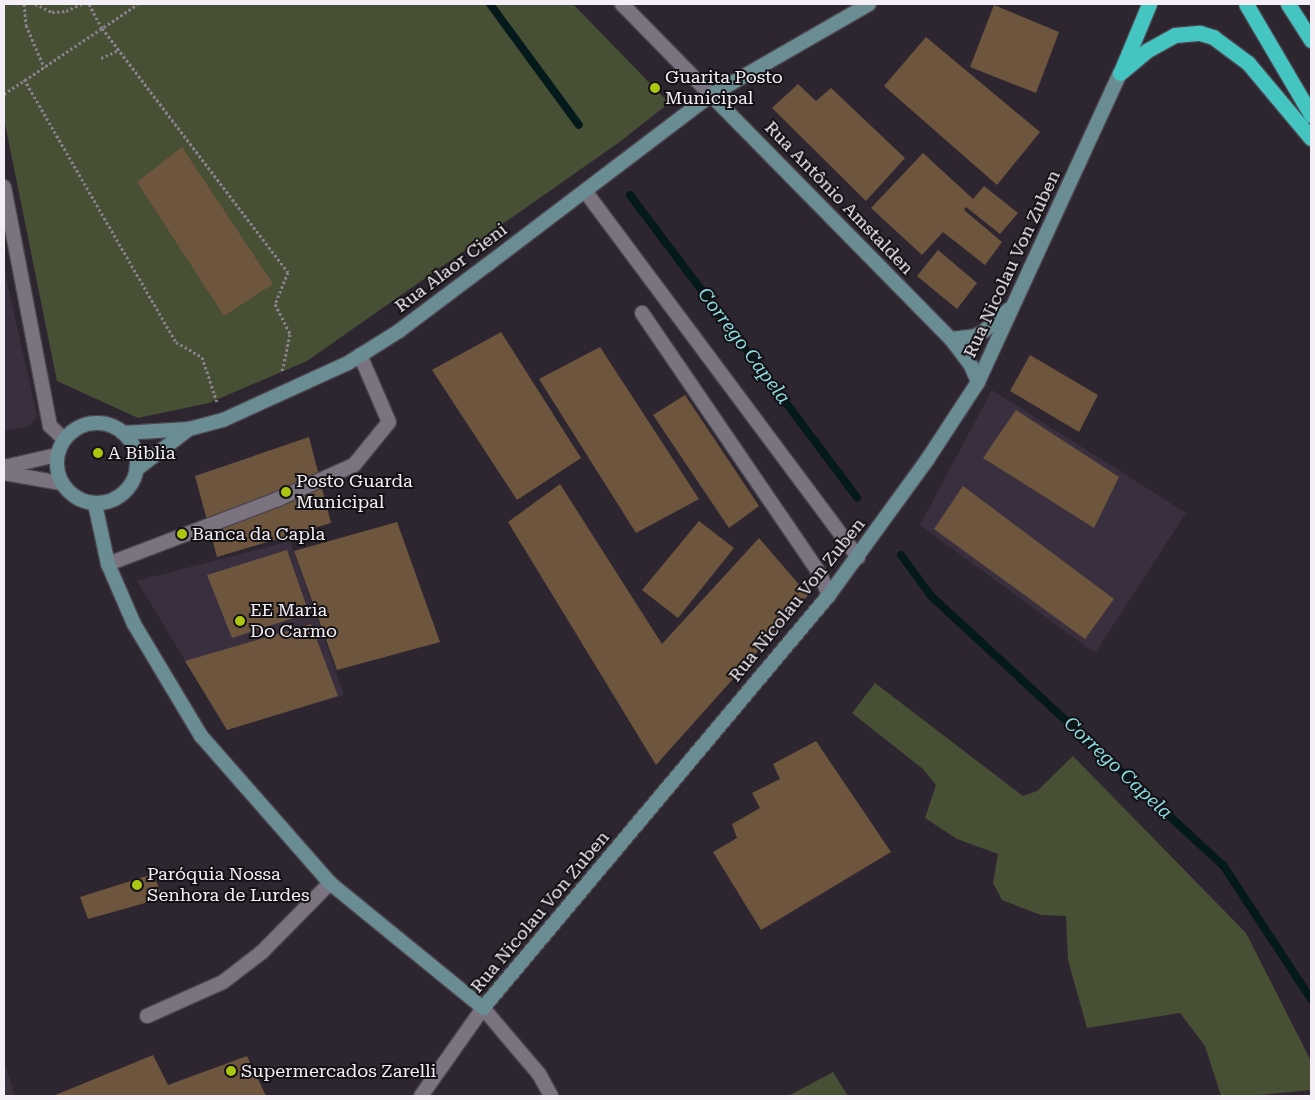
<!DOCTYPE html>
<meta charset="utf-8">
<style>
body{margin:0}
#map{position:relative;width:1315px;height:1100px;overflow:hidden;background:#2d2631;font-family:"Roboto Serif",serif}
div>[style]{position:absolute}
.built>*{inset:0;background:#3a2f3f}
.green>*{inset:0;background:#474f34}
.stream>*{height:8px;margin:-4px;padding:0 4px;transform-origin:4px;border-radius:4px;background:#03191b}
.building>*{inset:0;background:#6e553d}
.path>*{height:3px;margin-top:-1.5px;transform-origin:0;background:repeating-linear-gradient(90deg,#89828c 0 2.5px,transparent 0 5px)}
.roads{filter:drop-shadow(1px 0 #4b454e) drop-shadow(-1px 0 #4b454e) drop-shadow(0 1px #4b454e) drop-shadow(0 -1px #4b454e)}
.service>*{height:14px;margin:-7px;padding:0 7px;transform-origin:7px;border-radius:7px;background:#7b737f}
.minor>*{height:14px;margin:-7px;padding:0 7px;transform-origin:7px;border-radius:7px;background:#7b737f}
.tertiary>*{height:14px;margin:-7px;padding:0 7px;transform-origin:7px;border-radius:7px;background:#7b737f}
.secondary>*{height:14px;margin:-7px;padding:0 7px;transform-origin:7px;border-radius:7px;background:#6a8c93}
.secondary>.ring{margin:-7px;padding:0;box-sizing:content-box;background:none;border:14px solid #6a8c93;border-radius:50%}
.motorway>*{height:15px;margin:-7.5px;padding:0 7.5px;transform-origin:7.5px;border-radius:7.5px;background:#44c5c2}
.dots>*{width:14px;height:14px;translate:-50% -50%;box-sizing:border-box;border:2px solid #141115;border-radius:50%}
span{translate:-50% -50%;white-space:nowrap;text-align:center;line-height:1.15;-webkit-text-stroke:4px #141115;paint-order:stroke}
.poi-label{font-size:18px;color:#f4eff6}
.left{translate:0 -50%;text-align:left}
.street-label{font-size:18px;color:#f4eff6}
.water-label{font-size:19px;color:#8adae1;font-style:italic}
.frame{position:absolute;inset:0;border:5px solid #f4eff6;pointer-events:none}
</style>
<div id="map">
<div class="built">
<i style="clip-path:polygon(4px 268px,37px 416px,28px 427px,4px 431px)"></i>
<i style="clip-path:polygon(992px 390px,1186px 513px,1095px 653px,920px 525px)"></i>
<i style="clip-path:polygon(290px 541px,344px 695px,227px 730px,137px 581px)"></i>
<i style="clip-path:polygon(4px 1060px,15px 1096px,4px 1096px)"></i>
</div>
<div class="green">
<i style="clip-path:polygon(4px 4px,573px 4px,669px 103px,621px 141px,307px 361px,209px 403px,138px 418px,57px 381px,4px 119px)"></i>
<i style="clip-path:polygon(875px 683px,1023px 796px,1037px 791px,1073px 756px,1246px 933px,1311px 1061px,1311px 1090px,1250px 1096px,1221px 1096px,1205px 1046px,1180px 1013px,1087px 1028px,1068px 960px,1066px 916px,1041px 915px,1002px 900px,993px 883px,998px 854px,957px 839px,925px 818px,936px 785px,923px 769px,852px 713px)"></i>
<i style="clip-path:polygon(833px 1072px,848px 1096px,788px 1096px)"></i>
</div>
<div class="stream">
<i style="left:490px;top:4px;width:150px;rotate:53.7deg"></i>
<i style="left:630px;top:195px;width:378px;rotate:53.1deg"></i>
<i style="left:901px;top:555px;width:51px;rotate:53.8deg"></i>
<i style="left:931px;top:596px;width:397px;rotate:42.7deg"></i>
<i style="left:1223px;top:865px;width:160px;rotate:56.7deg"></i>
</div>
<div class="building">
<i style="clip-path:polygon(994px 5px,1059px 32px,1036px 93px,970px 67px)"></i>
<i style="clip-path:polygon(926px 37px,1040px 132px,997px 185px,884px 86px)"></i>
<i style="clip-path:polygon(798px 84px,816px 101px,831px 88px,905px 158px,866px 201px,772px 108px)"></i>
<i style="clip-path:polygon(182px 147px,273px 284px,224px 316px,137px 182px)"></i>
<i style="clip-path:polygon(923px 153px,973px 199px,984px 186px,1018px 213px,1000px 234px,966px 207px,964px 210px,1002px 242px,985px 265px,943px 232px,922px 255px,871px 208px)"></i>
<i style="clip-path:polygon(938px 250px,977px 283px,957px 309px,917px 276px)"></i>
<i style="clip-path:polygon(501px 332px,581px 458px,517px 500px,432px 370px)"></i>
<i style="clip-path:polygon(600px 347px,699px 499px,636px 533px,539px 379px)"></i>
<i style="clip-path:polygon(1030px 355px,1098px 395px,1079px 432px,1010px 391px)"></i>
<i style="clip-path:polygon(685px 395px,759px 506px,729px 528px,653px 415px)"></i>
<i style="clip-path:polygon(1016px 410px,1119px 477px,1094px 528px,983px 458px)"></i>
<i style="clip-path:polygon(309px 437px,331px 523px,217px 557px,195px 476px)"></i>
<i style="clip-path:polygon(560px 484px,662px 644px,759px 538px,808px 595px,656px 765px,508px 522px)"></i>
<i style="clip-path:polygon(963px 486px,1114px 599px,1085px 639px,934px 529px)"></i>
<i style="clip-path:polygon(699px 521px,734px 548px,678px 618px,642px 590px)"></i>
<i style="clip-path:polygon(397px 522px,440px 642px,337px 670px,294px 551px)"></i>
<i style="clip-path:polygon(287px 550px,309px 613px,232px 638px,207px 575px)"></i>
<i style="clip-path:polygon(311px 624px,338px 696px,227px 730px,185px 661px)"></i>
<i style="clip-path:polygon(816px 741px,891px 852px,761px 930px,713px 852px,737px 838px,732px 824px,760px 808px,752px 793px,780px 779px,773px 764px)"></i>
<i style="clip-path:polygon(153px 874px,163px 898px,88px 919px,80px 897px)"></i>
<i style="clip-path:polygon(153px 1055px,168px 1085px,247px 1056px,266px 1096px,53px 1096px)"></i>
</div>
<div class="path">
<i style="left:24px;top:4px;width:21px;rotate:85deg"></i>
<i style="left:26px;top:25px;width:46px;rotate:66.8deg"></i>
<i style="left:35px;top:4px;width:19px;rotate:25deg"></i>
<i style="left:52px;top:12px;width:14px;rotate:-4deg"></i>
<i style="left:66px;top:11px;width:17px;rotate:-25deg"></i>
<i style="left:89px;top:4px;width:27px;rotate:62deg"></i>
<i style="left:102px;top:28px;width:307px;rotate:52.7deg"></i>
<i style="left:288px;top:272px;width:35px;rotate:112deg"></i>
<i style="left:275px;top:304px;width:34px;rotate:63deg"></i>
<i style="left:290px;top:334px;width:40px;rotate:102deg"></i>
<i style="left:101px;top:58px;width:20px;rotate:-24deg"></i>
<i style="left:24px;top:79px;width:304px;rotate:60deg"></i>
<i style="left:176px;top:342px;width:30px;rotate:30deg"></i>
<i style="left:202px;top:357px;width:47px;rotate:71.6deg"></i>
<i style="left:4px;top:94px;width:161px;rotate:-33.9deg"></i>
</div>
<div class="roads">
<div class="service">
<i style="left:642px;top:313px;width:316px;rotate:55.7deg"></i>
<i style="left:820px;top:574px;width:23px;rotate:67deg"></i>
<i style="left:108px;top:564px;width:180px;rotate:-20.9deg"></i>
<i style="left:276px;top:500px;width:85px;rotate:-24.2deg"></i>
<i style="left:354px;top:465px;width:55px;rotate:-50.9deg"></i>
<i style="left:389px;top:422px;width:73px;rotate:-113.4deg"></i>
</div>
<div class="minor">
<i style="left:622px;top:4px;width:127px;rotate:45.6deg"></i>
<i style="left:4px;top:187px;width:243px;rotate:79.1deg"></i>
<i style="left:50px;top:426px;width:19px;rotate:43deg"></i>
<i style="left:585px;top:191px;width:457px;rotate:53.3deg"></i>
<i style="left:4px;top:467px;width:54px;rotate:-12.8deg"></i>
<i style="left:4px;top:473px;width:58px;rotate:10deg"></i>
<i style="left:147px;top:1016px;width:83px;rotate:-24.1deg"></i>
<i style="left:223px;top:982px;width:49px;rotate:-37.6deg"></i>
<i style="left:262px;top:952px;width:97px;rotate:-45.4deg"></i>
</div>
<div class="tertiary">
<i style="left:421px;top:1096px;width:108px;rotate:-54.8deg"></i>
<i style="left:483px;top:1008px;width:87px;rotate:49.7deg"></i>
<i style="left:539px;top:1074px;width:25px;rotate:61deg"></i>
</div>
<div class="secondary">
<i style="left:711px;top:95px;width:342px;rotate:45.5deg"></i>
<i style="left:951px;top:339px;width:34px;rotate:53deg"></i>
<i style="left:971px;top:366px;width:17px;rotate:66deg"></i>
<i style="left:951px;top:339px;width:24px;rotate:-7deg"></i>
<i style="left:975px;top:336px;width:10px;rotate:-29deg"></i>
<i style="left:984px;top:331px;width:33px;rotate:-41deg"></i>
<i class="ring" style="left:57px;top:423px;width:66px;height:66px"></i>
<i style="left:123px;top:433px;width:66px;rotate:-3.5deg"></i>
<i style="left:189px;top:429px;width:35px;rotate:-15deg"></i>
<i style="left:223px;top:420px;width:137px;rotate:-24.5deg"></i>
<i style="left:348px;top:363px;width:60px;rotate:-32.1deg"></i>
<i style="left:399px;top:331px;width:110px;rotate:-36.9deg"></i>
<i style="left:487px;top:265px;width:281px;rotate:-37.2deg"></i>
<i style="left:711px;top:95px;width:182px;rotate:-29.9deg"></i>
<i style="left:137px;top:469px;width:66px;rotate:-37.6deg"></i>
<i style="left:95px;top:504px;width:61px;rotate:77.8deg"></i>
<i style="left:108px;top:564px;width:65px;rotate:66.6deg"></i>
<i style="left:134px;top:624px;width:131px;rotate:59.1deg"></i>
<i style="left:201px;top:736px;width:196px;rotate:48.7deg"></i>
<i style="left:330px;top:883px;width:198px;rotate:39.2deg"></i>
<i style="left:483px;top:1008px;width:539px;rotate:-50.04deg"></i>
<i style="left:829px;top:595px;width:167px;rotate:-54deg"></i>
<i style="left:927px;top:460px;width:93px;rotate:-56.8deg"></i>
<i style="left:978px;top:382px;width:340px;rotate:-65.3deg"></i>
</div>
<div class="motorway">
<i style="left:1246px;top:4px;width:129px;rotate:59.6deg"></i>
<i style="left:1288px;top:4px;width:43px;rotate:57.4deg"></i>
<i style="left:1122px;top:69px;width:70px;rotate:-67.4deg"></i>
<i style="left:1120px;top:73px;width:34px;rotate:-40deg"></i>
<i style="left:1146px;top:51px;width:33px;rotate:-29deg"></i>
<i style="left:1175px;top:35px;width:25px;rotate:-5deg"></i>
<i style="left:1200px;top:33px;width:14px;rotate:17deg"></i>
<i style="left:1213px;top:37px;width:44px;rotate:36.6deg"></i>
<i style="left:1248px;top:63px;width:98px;rotate:50deg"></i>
</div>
</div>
<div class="dots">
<i style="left:655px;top:88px;background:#adc60f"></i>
<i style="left:98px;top:453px;background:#adc60f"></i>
<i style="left:286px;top:492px;background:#adc60f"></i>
<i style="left:182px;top:534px;background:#adc60f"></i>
<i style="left:240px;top:621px;background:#adc60f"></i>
<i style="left:137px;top:885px;background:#adc60f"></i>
<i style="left:231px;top:1071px;background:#adc60f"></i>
</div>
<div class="poi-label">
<span class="left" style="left:665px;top:88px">Guarita Posto<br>Municipal</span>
<span class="left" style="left:108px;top:453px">A Biblia</span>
<span class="left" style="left:296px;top:492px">Posto Guarda<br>Municipal</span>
<span class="left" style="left:192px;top:534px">Banca da Capla</span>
<span class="left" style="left:250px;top:621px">EE Maria<br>Do Carmo</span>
<span class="left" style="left:147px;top:885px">Paróquia Nossa<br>Senhora de Lurdes</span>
<span class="left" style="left:241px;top:1071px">Supermercados Zarelli</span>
</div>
<div class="street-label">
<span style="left:839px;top:198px;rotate:46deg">Rua Antônio Amstalden</span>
<span style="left:1012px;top:264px;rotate:-65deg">Rua Nicolau Von Zuben</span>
<span style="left:451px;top:268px;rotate:-37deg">Rua Alaor Cieni</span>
<span style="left:797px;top:600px;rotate:-51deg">Rua Nicolau Von Zuben</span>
<span style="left:540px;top:912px;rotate:-50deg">Rua Nicolau Von Zuben</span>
</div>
<div class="water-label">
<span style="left:744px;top:346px;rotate:53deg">Corrego Capela</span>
<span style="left:1118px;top:768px;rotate:43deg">Corrego Capela</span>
</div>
<div class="frame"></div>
</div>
